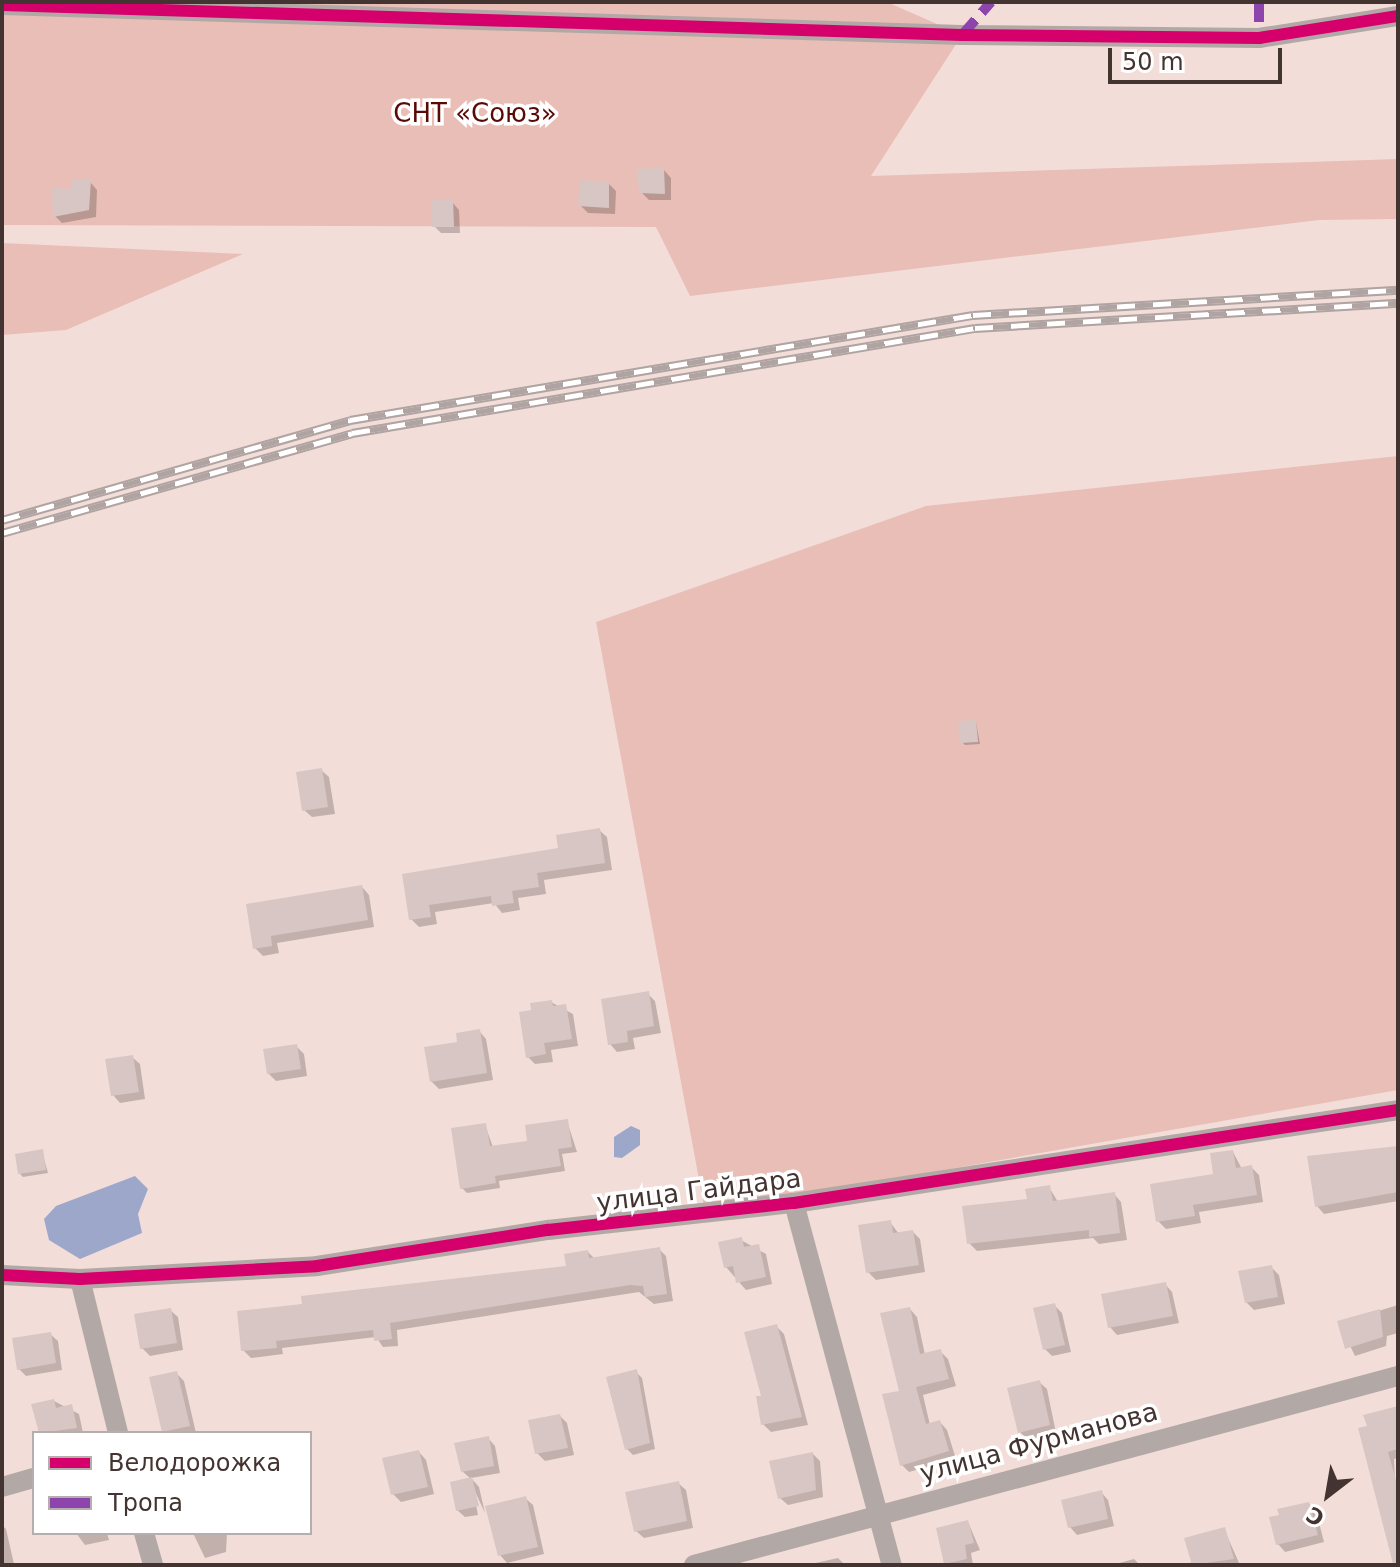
<!DOCTYPE html>
<meta charset="utf-8">
<style>
body{margin:0}
#map{position:relative;width:1400px;height:1567px;overflow:hidden;background:#f3ddd9;font-family:"DejaVu Sans",sans-serif}
div>[style]{position:absolute}
.green>*{inset:0;background:#e9beb7}
.water>*{inset:0;background:#9ca7ca}
.shadow>*{inset:0;background:#0003}
.building>*{inset:0;background:#d8c6c4}
.street>*{height:20px;margin:-10px;padding:0 10px;transform-origin:10px;border-radius:10px;background:#b2a9a7}
.rail>*{height:9px;margin-top:-4.5px;transform-origin:0;background:repeating-linear-gradient(90deg,#fff 0 18px,#afa4a2 0 36px);box-sizing:border-box;border-block:2px solid #afa4a2}
.quiet>*{height:10px;margin-top:-5px;transform-origin:0;background:repeating-linear-gradient(90deg,#8e44ad 0 20px,transparent 0 30px)}
.cycleway>*{height:12px;margin:-6px;padding:0 6px;transform-origin:6px;border-radius:6px;background:#d6006c}
span{translate:-50% -50%;white-space:nowrap;text-align:center;line-height:1.15;-webkit-text-stroke:7px #fff;paint-order:stroke}
.park-label{font-size:26px;color:#5a0904}
.street-label{font-size:26px;color:#443431}
.frame{position:absolute;inset:0;border:4px solid #443431;pointer-events:none}
.legend{position:absolute;left:32px;top:1431px;width:280px;height:104px;box-sizing:border-box;background:#fff;border:2px solid #b4aead;margin:0;padding:10px 14px;list-style:none;font-size:24px;color:#443431}
.legend li{display:flex;align-items:center;gap:16px;height:40px}
.legend b{width:40px;border:2px solid #b4aead}
.north{position:absolute;left:1288px;top:1455px;width:80px;height:80px;-webkit-text-stroke:6px #fff;paint-order:stroke;rotate:211deg;font-size:22px;font-weight:700;line-height:32px;text-align:center;color:#443431}
.north::after{content:'';display:block;margin:auto;width:28px;height:36px;background:#443431;clip-path:polygon(50% 0,100% 100%,50% 72%,0 100%)}
.scale{position:absolute;left:1108px;top:48px;width:174px;height:36px;box-sizing:border-box;border:4px solid #443431;border-top:0;padding-left:10px;font-size:24px;line-height:28px;white-space:nowrap;color:#443431;-webkit-text-stroke:6px #fff;paint-order:stroke}
</style>
<div id="map">
<div class="green">
<i style="clip-path:polygon(2px 2px,887px 2px,962px 35px,871px 176px,1398px 159px,1398px 219px,1319px 220px,690px 296px,656px 227px,2px 225px)"></i>
<i style="clip-path:polygon(2px 243px,243px 254px,66px 330px,2px 335px)"></i>
<i style="clip-path:polygon(1398px 456px,1398px 1090px,705px 1212px,596px 622px,926px 506px)"></i>
</div>
<div class="water">
<i style="clip-path:polygon(631px 1126px,640px 1130px,640px 1145px,622px 1158px,614px 1157px,614px 1137px)"></i>
<i style="clip-path:polygon(135px 1176px,148px 1189px,138px 1214px,142px 1233px,80px 1259px,49px 1240px,44px 1219px,56px 1206px)"></i>
</div>
<div class="shadow">
<i style="clip-path:polygon(664px 170px,671px 178px,671px 200px,649px 200px,641px 192px)"></i>
<i style="clip-path:polygon(90px 182px,97px 190px,96px 217px,62px 223px,55px 216px)"></i>
<i style="clip-path:polygon(608px 183px,616px 191px,615px 214px,588px 213px,580px 205px)"></i>
<i style="clip-path:polygon(452px 202px,459px 210px,460px 233px,441px 233px,434px 226px)"></i>
<i style="clip-path:polygon(976px 722px,980px 744px,965px 745px,962px 742px)"></i>
<i style="clip-path:polygon(321px 770px,329px 777px,335px 814px,312px 817px,304px 810px)"></i>
<i style="clip-path:polygon(599px 830px,607px 837px,612px 870px,544px 880px,546px 894px,518px 898px,520px 910px,502px 913px,494px 903px,435px 912px,437px 924px,419px 927px,411px 919px,404px 875px,560px 850px)"></i>
<i style="clip-path:polygon(362px 887px,369px 895px,374px 927px,277px 943px,279px 953px,263px 956px,255px 948px,249px 906px)"></i>
<i style="clip-path:polygon(648px 994px,655px 1001px,661px 1033px,633px 1038px,635px 1049px,617px 1052px,610px 1044px)"></i>
<i style="clip-path:polygon(551px 1002px,573px 1014px,578px 1046px,551px 1050px,553px 1062px,535px 1064px,528px 1057px)"></i>
<i style="clip-path:polygon(479px 1031px,486px 1039px,493px 1080px,439px 1089px,431px 1081px,460px 1044px)"></i>
<i style="clip-path:polygon(296px 1046px,304px 1054px,307px 1076px,276px 1081px,268px 1073px)"></i>
<i style="clip-path:polygon(132px 1057px,140px 1064px,145px 1099px,120px 1103px,113px 1095px)"></i>
<i style="clip-path:polygon(567px 1121px,577px 1152px,562px 1154px,565px 1171px,499px 1181px,500px 1188px,467px 1193px,462px 1188px,485px 1125px,493px 1147px,530px 1143px)"></i>
<i style="clip-path:polygon(1398px 1149px,1398px 1201px,1324px 1214px,1317px 1206px)"></i>
<i style="clip-path:polygon(42px 1151px,48px 1173px,23px 1177px,20px 1174px)"></i>
<i style="clip-path:polygon(1233px 1152px,1242px 1169px,1251px 1167px,1259px 1175px,1263px 1202px,1199px 1212px,1201px 1223px,1166px 1229px,1158px 1221px,1216px 1176px)"></i>
<i style="clip-path:polygon(1049px 1187px,1058px 1202px,1114px 1194px,1121px 1202px,1127px 1240px,1099px 1244px,1093px 1238px,977px 1251px,969px 1243px)"></i>
<i style="clip-path:polygon(890px 1222px,899px 1234px,913px 1232px,920px 1239px,925px 1272px,876px 1280px,868px 1272px)"></i>
<i style="clip-path:polygon(741px 1240px,766px 1254px,772px 1284px,746px 1290px,726px 1267px)"></i>
<i style="clip-path:polygon(659px 1249px,666px 1256px,673px 1301px,654px 1304px,639px 1292px,397px 1330px,398px 1346px,383px 1347px,376px 1337px,282px 1348px,283px 1354px,251px 1358px,243px 1350px,240px 1313px,568px 1268px,588px 1252px,595px 1259px)"></i>
<i style="clip-path:polygon(1271px 1267px,1279px 1275px,1285px 1304px,1254px 1310px,1246px 1302px)"></i>
<i style="clip-path:polygon(1165px 1284px,1172px 1292px,1179px 1323px,1117px 1335px,1110px 1327px)"></i>
<i style="clip-path:polygon(1054px 1305px,1062px 1313px,1071px 1352px,1052px 1356px,1045px 1349px)"></i>
<i style="clip-path:polygon(1398px 1305px,1398px 1333px,1387px 1336px,1386px 1346px,1355px 1356px,1339px 1323px)"></i>
<i style="clip-path:polygon(910px 1309px,917px 1317px,925px 1355px,940px 1351px,948px 1359px,956px 1386px,923px 1395px,930px 1425px,940px 1422px,947px 1430px,956px 1459px,909px 1472px,902px 1465px,902px 1392px)"></i>
<i style="clip-path:polygon(170px 1310px,178px 1317px,183px 1350px,150px 1356px,142px 1348px)"></i>
<i style="clip-path:polygon(776px 1326px,784px 1334px,808px 1425px,771px 1432px,763px 1424px,763px 1397px)"></i>
<i style="clip-path:polygon(50px 1334px,58px 1341px,62px 1370px,26px 1376px,19px 1369px)"></i>
<i style="clip-path:polygon(636px 1372px,642px 1378px,655px 1449px,633px 1455px,627px 1449px)"></i>
<i style="clip-path:polygon(176px 1373px,184px 1381px,196px 1433px,166px 1433px,151px 1379px)"></i>
<i style="clip-path:polygon(1039px 1382px,1047px 1389px,1056px 1433px,1028px 1440px,1020px 1432px)"></i>
<i style="clip-path:polygon(54px 1401px,79px 1414px,83px 1433px,41px 1433px,34px 1405px)"></i>
<i style="clip-path:polygon(1398px 1408px,1398px 1458px,1394px 1459px,1398px 1541px,1369px 1427px)"></i>
<i style="clip-path:polygon(560px 1416px,567px 1423px,574px 1455px,545px 1461px,537px 1453px)"></i>
<i style="clip-path:polygon(488px 1438px,495px 1446px,500px 1473px,471px 1478px,479px 1487px,485px 1513px,472px 1485px,478px 1515px,465px 1517px,457px 1510px,471px 1479px,462px 1471px)"></i>
<i style="clip-path:polygon(419px 1452px,426px 1460px,434px 1494px,401px 1502px,393px 1494px)"></i>
<i style="clip-path:polygon(813px 1454px,820px 1461px,823px 1497px,788px 1505px,780px 1498px)"></i>
<i style="clip-path:polygon(678px 1483px,686px 1490px,693px 1528px,644px 1538px,636px 1531px)"></i>
<i style="clip-path:polygon(1101px 1492px,1108px 1500px,1114px 1526px,1077px 1535px,1070px 1527px)"></i>
<i style="clip-path:polygon(525px 1498px,533px 1505px,544px 1554px,507px 1563px,500px 1555px)"></i>
<i style="clip-path:polygon(1309px 1504px,1316px 1511px,1324px 1542px,1285px 1552px,1278px 1544px)"></i>
<i style="clip-path:polygon(968px 1522px,980px 1550px,971px 1553px,973px 1565px,947px 1565px,938px 1529px)"></i>
<i style="clip-path:polygon(2px 1525px,6px 1529px,14px 1564px,2px 1565px)"></i>
<i style="clip-path:polygon(1224px 1529px,1240px 1565px,1182px 1565px,1193px 1562px)"></i>
<i style="clip-path:polygon(76px 1533px,107px 1533px,109px 1540px,85px 1545px)"></i>
<i style="clip-path:polygon(193px 1533px,227px 1533px,226px 1552px,205px 1558px)"></i>
<i style="clip-path:polygon(838px 1558px,845px 1565px,811px 1564px)"></i>
<i style="clip-path:polygon(1134px 1559px,1140px 1565px,1112px 1565px)"></i>
</div>
<div class="building">
<i style="clip-path:polygon(664px 168px,665px 194px,639px 193px,637px 169px)"></i>
<i style="clip-path:polygon(72px 180px,91px 180px,89px 210px,53px 217px,52px 188px,70px 189px)"></i>
<i style="clip-path:polygon(580px 180px,609px 182px,609px 208px,578px 206px)"></i>
<i style="clip-path:polygon(431px 200px,453px 200px,454px 227px,432px 227px)"></i>
<i style="clip-path:polygon(976px 720px,978px 742px,960px 743px,958px 721px)"></i>
<i style="clip-path:polygon(322px 768px,328px 807px,302px 811px,296px 772px)"></i>
<i style="clip-path:polygon(600px 828px,605px 863px,537px 873px,539px 887px,512px 891px,514px 903px,492px 906px,491px 896px,429px 905px,431px 917px,409px 920px,402px 874px,558px 848px,556px 835px)"></i>
<i style="clip-path:polygon(362px 885px,368px 920px,271px 936px,272px 946px,253px 949px,246px 904px)"></i>
<i style="clip-path:polygon(649px 991px,654px 1026px,627px 1031px,628px 1042px,608px 1045px,601px 999px)"></i>
<i style="clip-path:polygon(552px 1000px,553px 1006px,566px 1004px,572px 1039px,544px 1043px,546px 1054px,526px 1058px,519px 1012px,531px 1010px,530px 1003px)"></i>
<i style="clip-path:polygon(480px 1029px,487px 1073px,430px 1082px,424px 1047px,457px 1042px,456px 1033px)"></i>
<i style="clip-path:polygon(297px 1044px,301px 1069px,267px 1074px,263px 1049px)"></i>
<i style="clip-path:polygon(133px 1055px,139px 1092px,111px 1096px,105px 1059px)"></i>
<i style="clip-path:polygon(568px 1119px,572px 1147px,558px 1149px,561px 1166px,495px 1176px,496px 1183px,460px 1189px,451px 1128px,486px 1123px,490px 1146px,527px 1141px,525px 1125px)"></i>
<i style="clip-path:polygon(1398px 1146px,1398px 1192px,1315px 1207px,1307px 1156px)"></i>
<i style="clip-path:polygon(43px 1149px,46px 1170px,18px 1174px,15px 1154px)"></i>
<i style="clip-path:polygon(1233px 1150px,1236px 1168px,1252px 1165px,1257px 1195px,1193px 1205px,1195px 1216px,1156px 1222px,1150px 1184px,1213px 1174px,1210px 1153px)"></i>
<i style="clip-path:polygon(1050px 1185px,1053px 1201px,1115px 1192px,1120px 1233px,1089px 1237px,1089px 1230px,967px 1244px,962px 1206px,1027px 1199px,1025px 1189px)"></i>
<i style="clip-path:polygon(891px 1220px,893px 1233px,913px 1230px,919px 1265px,866px 1273px,858px 1225px)"></i>
<i style="clip-path:polygon(742px 1237px,744px 1247px,759px 1244px,766px 1277px,736px 1283px,733px 1266px,724px 1268px,718px 1242px)"></i>
<i style="clip-path:polygon(660px 1247px,667px 1294px,645px 1297px,643px 1286px,630px 1285px,390px 1323px,392px 1339px,374px 1341px,373px 1330px,276px 1341px,277px 1348px,241px 1351px,237px 1311px,302px 1304px,301px 1296px,566px 1266px,564px 1254px,588px 1250px,589px 1258px)"></i>
<i style="clip-path:polygon(1272px 1265px,1278px 1297px,1245px 1303px,1238px 1271px)"></i>
<i style="clip-path:polygon(1166px 1282px,1173px 1316px,1108px 1328px,1101px 1294px)"></i>
<i style="clip-path:polygon(1055px 1303px,1065px 1345px,1043px 1350px,1033px 1308px)"></i>
<i style="clip-path:polygon(910px 1307px,920px 1354px,941px 1349px,949px 1379px,916px 1387px,926px 1424px,940px 1420px,949px 1451px,900px 1466px,882px 1394px,899px 1391px,880px 1313px)"></i>
<i style="clip-path:polygon(171px 1308px,177px 1343px,140px 1349px,134px 1314px)"></i>
<i style="clip-path:polygon(1380px 1309px,1383px 1337px,1345px 1349px,1337px 1321px)"></i>
<i style="clip-path:polygon(777px 1324px,802px 1417px,761px 1425px,756px 1396px,761px 1396px,744px 1332px)"></i>
<i style="clip-path:polygon(51px 1332px,56px 1363px,17px 1370px,12px 1338px)"></i>
<i style="clip-path:polygon(637px 1369px,650px 1443px,625px 1450px,606px 1377px)"></i>
<i style="clip-path:polygon(177px 1371px,190px 1426px,162px 1432px,149px 1377px)"></i>
<i style="clip-path:polygon(1040px 1380px,1050px 1425px,1018px 1433px,1007px 1388px)"></i>
<i style="clip-path:polygon(54px 1399px,56px 1408px,72px 1404px,77px 1428px,39px 1433px,31px 1404px)"></i>
<i style="clip-path:polygon(1398px 1406px,1398px 1449px,1388px 1452px,1398px 1487px,1398px 1563px,1393px 1564px,1358px 1428px,1367px 1426px,1363px 1415px)"></i>
<i style="clip-path:polygon(560px 1414px,568px 1448px,535px 1454px,528px 1420px)"></i>
<i style="clip-path:polygon(489px 1436px,494px 1466px,461px 1472px,454px 1443px)"></i>
<i style="clip-path:polygon(419px 1450px,428px 1487px,391px 1495px,382px 1458px)"></i>
<i style="clip-path:polygon(813px 1452px,816px 1490px,778px 1499px,769px 1461px)"></i>
<i style="clip-path:polygon(472px 1477px,479px 1506px,456px 1511px,450px 1482px)"></i>
<i style="clip-path:polygon(679px 1481px,687px 1521px,634px 1532px,625px 1492px)"></i>
<i style="clip-path:polygon(1102px 1490px,1108px 1519px,1068px 1528px,1061px 1500px)"></i>
<i style="clip-path:polygon(526px 1496px,538px 1547px,498px 1556px,485px 1506px)"></i>
<i style="clip-path:polygon(1309px 1502px,1318px 1535px,1276px 1545px,1269px 1517px,1279px 1515px,1277px 1509px)"></i>
<i style="clip-path:polygon(968px 1520px,974px 1543px,965px 1545px,967px 1559px,944px 1564px,936px 1528px)"></i>
<i style="clip-path:polygon(1225px 1527px,1234px 1559px,1192px 1565px,1184px 1538px)"></i>
</div>
<div class="street">
<i style="left:2px;top:5px;width:960px;rotate:1.79deg"></i>
<i style="left:962px;top:35px;width:297px;rotate:0.6deg"></i>
<i style="left:1259px;top:38px;width:141px;rotate:-9deg"></i>
<i style="left:794px;top:1203px;width:375px;rotate:74.9deg"></i>
<i style="left:2px;top:1275px;width:78px;rotate:2.9deg"></i>
<i style="left:80px;top:1279px;width:237px;rotate:-3.1deg"></i>
<i style="left:317px;top:1266px;width:234px;rotate:-8.9deg"></i>
<i style="left:548px;top:1230px;width:247px;rotate:-6.3deg"></i>
<i style="left:794px;top:1203px;width:611px;rotate:-8.75deg"></i>
<i style="left:80px;top:1279px;width:159px;rotate:76.1deg"></i>
<i style="left:2px;top:1487px;width:33px;rotate:-16deg"></i>
<i style="left:144px;top:1533px;width:33px;rotate:74deg"></i>
<i style="left:694px;top:1565px;width:729px;rotate:-15.03deg"></i>
</div>
<div class="rail">
<i style="left:2px;top:520px;width:362px;rotate:-16deg"></i>
<i style="left:350px;top:420px;width:632px;rotate:-9.57deg"></i>
<i style="left:973px;top:315px;width:426px;rotate:-3.4deg"></i>
<i style="left:2px;top:533px;width:364px;rotate:-15.9deg"></i>
<i style="left:352px;top:433px;width:632px;rotate:-9.57deg"></i>
<i style="left:975px;top:328px;width:424px;rotate:-3.4deg"></i>
</div>
<div class="quiet">
<i style="left:1259px;top:2px;width:36px;rotate:90deg"></i>
<i style="left:962px;top:35px;width:44px;rotate:-48.7deg"></i>
</div>
<div class="cycleway">
<i style="left:2px;top:5px;width:960px;rotate:1.79deg"></i>
<i style="left:962px;top:35px;width:297px;rotate:0.6deg"></i>
<i style="left:1259px;top:38px;width:141px;rotate:-9deg"></i>
<i style="left:2px;top:1275px;width:78px;rotate:2.9deg"></i>
<i style="left:80px;top:1279px;width:237px;rotate:-3.1deg"></i>
<i style="left:317px;top:1266px;width:234px;rotate:-8.9deg"></i>
<i style="left:548px;top:1230px;width:247px;rotate:-6.3deg"></i>
<i style="left:794px;top:1203px;width:611px;rotate:-8.75deg"></i>
</div>
<div class="park-label">
<span style="left:475px;top:114px">СНТ «Союз»</span>
</div>
<div class="street-label">
<span style="left:699px;top:1191px;rotate:-7deg">улица Гайдара</span>
<span style="left:1039px;top:1443px;rotate:-15deg">улица Фурманова</span>
</div>
<div class="frame"></div>
<ul class="legend">
<li><b style="height:10px;background:#d6006c"></b>Велодорожка</li>
<li><b style="height:10px;background:#8e44ad"></b>Тропа</li>
</ul>
<div class="north">С</div>
<div class="scale">50 m</div>
</div>
